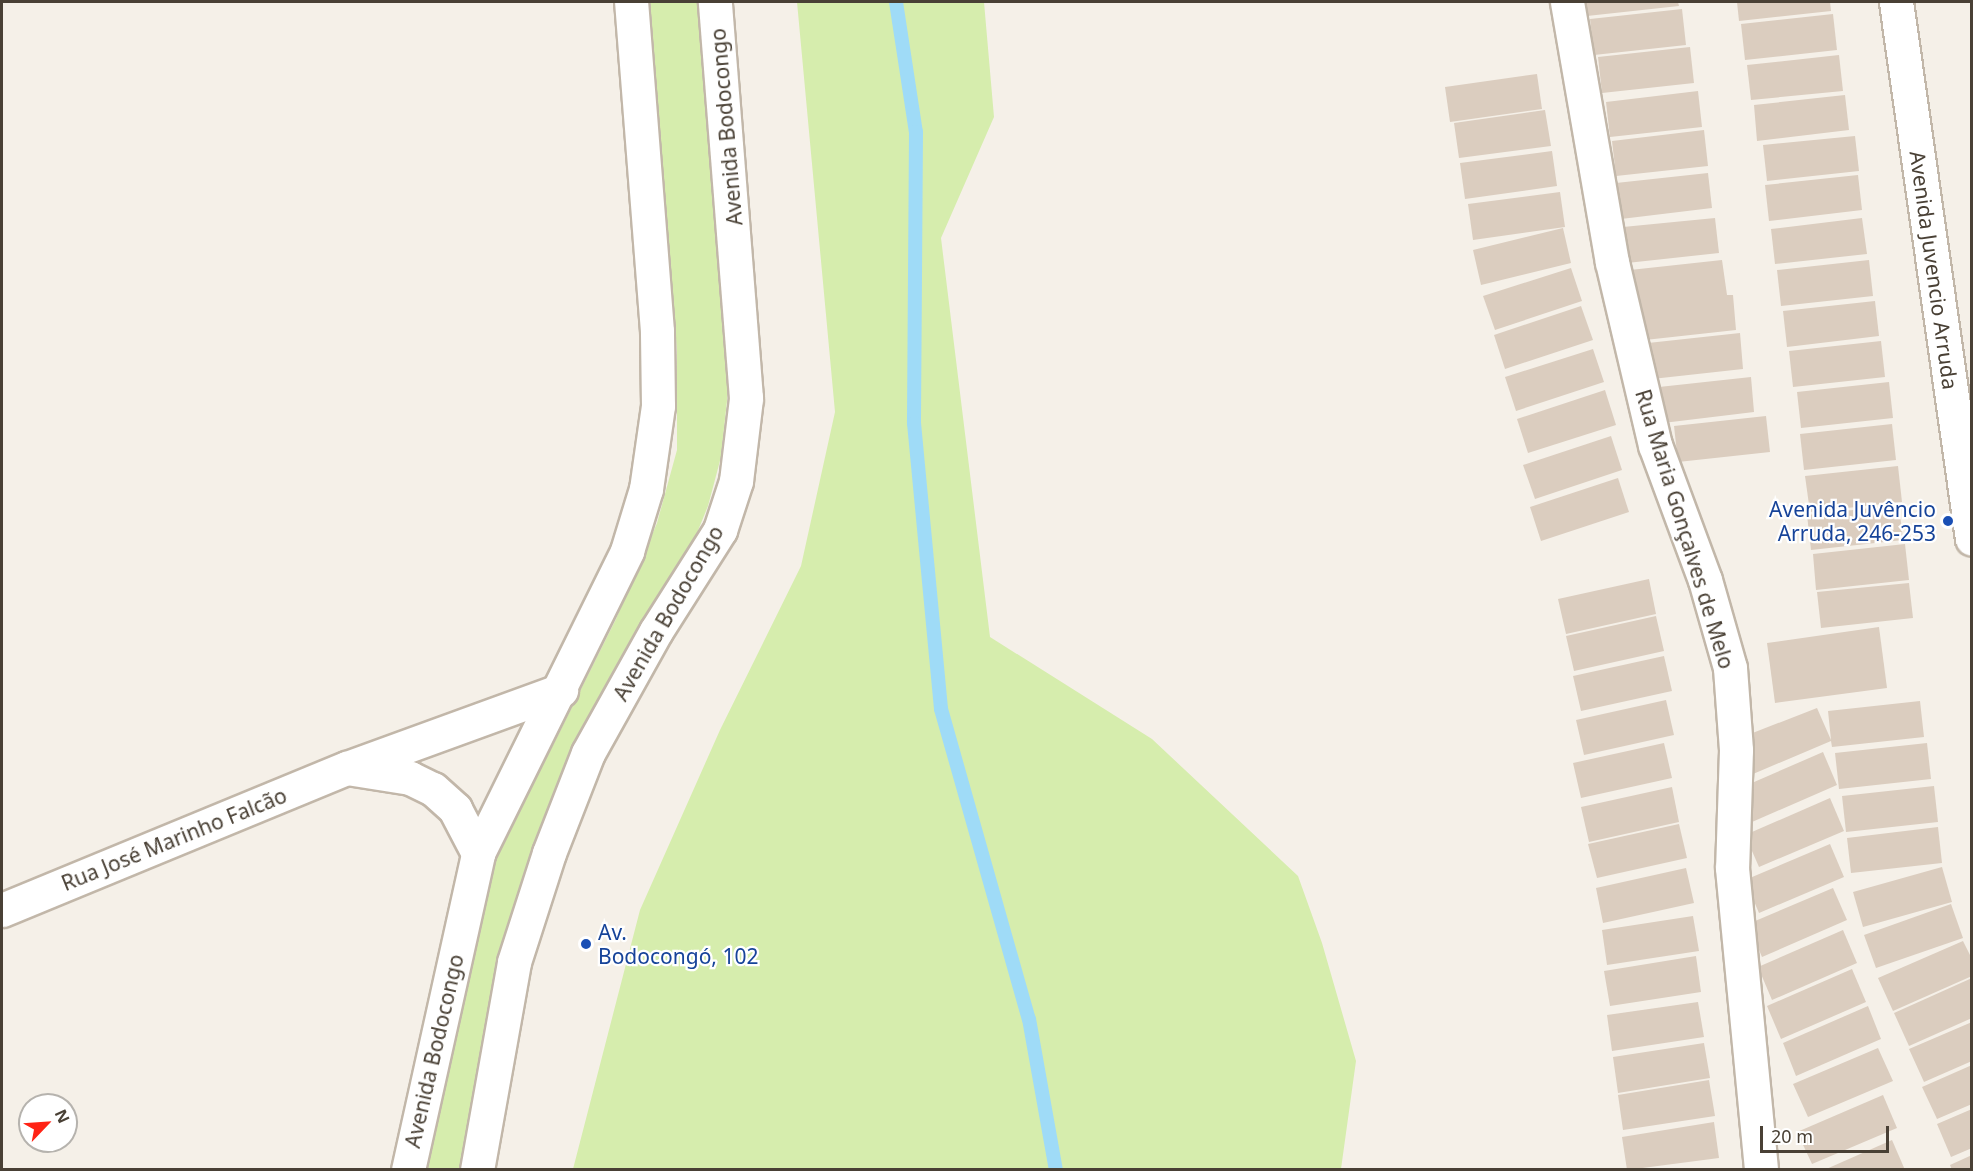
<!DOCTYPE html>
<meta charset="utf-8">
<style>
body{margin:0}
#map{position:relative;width:1973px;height:1171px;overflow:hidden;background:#f5f0e8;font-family:"Noto Sans",sans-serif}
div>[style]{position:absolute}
.green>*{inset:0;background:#d6edad}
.stream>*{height:14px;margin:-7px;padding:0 7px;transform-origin:7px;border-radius:7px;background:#9fdbf7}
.building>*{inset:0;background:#dbcdbf}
.roads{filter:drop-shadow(2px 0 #c2b7a9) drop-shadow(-2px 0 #c2b7a9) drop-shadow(0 2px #c2b7a9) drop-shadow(0 -2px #c2b7a9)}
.minor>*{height:33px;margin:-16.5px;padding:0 16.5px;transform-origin:16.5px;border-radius:16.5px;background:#fff}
.tertiary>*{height:33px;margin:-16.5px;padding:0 16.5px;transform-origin:16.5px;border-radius:16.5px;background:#fff}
.dots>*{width:16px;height:16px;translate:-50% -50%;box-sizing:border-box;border:3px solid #fff;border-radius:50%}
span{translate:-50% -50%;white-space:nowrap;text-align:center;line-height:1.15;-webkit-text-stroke:4.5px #fff;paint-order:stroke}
.street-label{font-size:21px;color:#494035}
.transit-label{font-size:21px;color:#164399}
.right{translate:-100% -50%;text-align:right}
.left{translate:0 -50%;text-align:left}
.frame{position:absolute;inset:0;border:3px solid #494035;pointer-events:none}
.north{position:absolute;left:18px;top:1093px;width:60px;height:60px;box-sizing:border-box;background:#fff;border:2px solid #b6b3ae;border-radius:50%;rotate:65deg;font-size:16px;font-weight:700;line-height:24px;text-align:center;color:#494035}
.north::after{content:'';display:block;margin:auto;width:21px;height:27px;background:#ff2315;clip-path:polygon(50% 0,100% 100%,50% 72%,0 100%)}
.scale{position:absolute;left:1760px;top:1126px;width:129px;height:27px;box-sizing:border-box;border:3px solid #494035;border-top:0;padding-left:8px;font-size:18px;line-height:21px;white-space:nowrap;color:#494035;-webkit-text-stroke:4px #fff;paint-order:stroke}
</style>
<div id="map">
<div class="green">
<i style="clip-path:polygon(650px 2px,698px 2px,729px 382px,721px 457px,708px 506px,688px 555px,572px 748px,531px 854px,504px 945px,460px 1169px,424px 1170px,489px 856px,552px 747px,616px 619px,657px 523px,677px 450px,677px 351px)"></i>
<i style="clip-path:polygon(797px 2px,984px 2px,994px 117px,941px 238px,990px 637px,1152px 739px,1298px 876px,1322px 943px,1356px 1061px,1341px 1169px,573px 1169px,640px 910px,720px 730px,801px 566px,835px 412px)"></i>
</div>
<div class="stream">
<i style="left:896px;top:2px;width:132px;rotate:81.3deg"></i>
<i style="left:916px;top:132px;width:291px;rotate:90.4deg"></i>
<i style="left:914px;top:423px;width:287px;rotate:84.6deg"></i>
<i style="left:941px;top:709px;width:322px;rotate:74.2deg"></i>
<i style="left:1029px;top:1019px;width:153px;rotate:79.9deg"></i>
</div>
<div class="building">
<i style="clip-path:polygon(1585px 2px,1678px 2px,1679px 6px,1587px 16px)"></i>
<i style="clip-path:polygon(1737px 2px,1830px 2px,1831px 11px,1739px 21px)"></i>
<i style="clip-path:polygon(1682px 9px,1686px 45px,1594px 55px,1590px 19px)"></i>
<i style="clip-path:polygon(1833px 14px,1837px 50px,1745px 60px,1741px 24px)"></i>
<i style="clip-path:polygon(1690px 47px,1694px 83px,1602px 93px,1598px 57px)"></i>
<i style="clip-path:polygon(1839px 55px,1843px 91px,1751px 100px,1747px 65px)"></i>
<i style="clip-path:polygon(1537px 74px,1542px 109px,1450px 122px,1445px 87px)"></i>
<i style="clip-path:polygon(1698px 91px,1702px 127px,1610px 137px,1606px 102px)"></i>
<i style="clip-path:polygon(1845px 95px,1849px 130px,1757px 141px,1754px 105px)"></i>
<i style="clip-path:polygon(1545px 110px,1551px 146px,1459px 158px,1454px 123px)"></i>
<i style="clip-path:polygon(1704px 130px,1708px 166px,1616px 176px,1612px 141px)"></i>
<i style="clip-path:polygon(1855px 136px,1859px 171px,1767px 181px,1763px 145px)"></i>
<i style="clip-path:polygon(1552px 151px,1557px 186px,1465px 199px,1460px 163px)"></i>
<i style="clip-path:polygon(1708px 173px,1712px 208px,1621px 219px,1616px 183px)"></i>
<i style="clip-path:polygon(1858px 175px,1862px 210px,1769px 221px,1765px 185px)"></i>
<i style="clip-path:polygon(1560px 192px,1565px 227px,1473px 240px,1468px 204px)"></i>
<i style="clip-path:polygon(1715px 218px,1719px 253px,1627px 263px,1623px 227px)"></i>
<i style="clip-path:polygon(1862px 218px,1867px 254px,1775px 264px,1771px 229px)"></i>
<i style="clip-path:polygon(1563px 228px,1571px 263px,1481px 285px,1473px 250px)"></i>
<i style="clip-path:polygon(1722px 260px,1727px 295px,1733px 295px,1736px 330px,1645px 340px,1641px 305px,1634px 306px,1630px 270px)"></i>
<i style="clip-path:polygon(1869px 260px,1873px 296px,1781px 306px,1777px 270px)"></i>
<i style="clip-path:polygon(1571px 268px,1582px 301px,1495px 330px,1483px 296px)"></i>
<i style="clip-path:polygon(1875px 301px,1879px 336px,1787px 347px,1783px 311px)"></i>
<i style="clip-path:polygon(1581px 306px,1593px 340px,1505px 369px,1494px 335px)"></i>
<i style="clip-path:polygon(1740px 333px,1743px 369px,1652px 379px,1648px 343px)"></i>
<i style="clip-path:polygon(1881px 341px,1885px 377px,1793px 387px,1789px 351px)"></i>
<i style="clip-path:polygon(1593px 349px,1604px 382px,1516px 411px,1505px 377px)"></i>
<i style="clip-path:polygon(1751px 377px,1754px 412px,1663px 423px,1659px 387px)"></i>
<i style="clip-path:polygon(1889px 382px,1893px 418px,1801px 428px,1797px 392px)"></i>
<i style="clip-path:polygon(1605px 390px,1616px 425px,1528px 453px,1517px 419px)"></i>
<i style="clip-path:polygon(1766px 416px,1770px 452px,1678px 462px,1674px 426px)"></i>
<i style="clip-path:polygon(1892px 424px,1896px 460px,1804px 470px,1800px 434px)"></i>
<i style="clip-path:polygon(1611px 436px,1622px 470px,1535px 499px,1523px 465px)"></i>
<i style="clip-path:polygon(1898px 466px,1902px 502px,1810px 512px,1805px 476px)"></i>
<i style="clip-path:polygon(1618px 478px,1629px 512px,1541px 541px,1530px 507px)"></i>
<i style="clip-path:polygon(1899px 505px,1903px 540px,1811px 550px,1807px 515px)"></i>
<i style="clip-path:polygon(1905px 544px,1909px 580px,1816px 590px,1813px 554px)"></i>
<i style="clip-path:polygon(1649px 579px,1656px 614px,1566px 634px,1558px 599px)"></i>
<i style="clip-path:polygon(1909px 583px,1913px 618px,1821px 628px,1817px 592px)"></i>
<i style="clip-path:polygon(1656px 616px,1664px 651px,1574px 671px,1566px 636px)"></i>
<i style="clip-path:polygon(1879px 627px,1887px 688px,1775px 703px,1767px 643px)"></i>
<i style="clip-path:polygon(1664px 656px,1672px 691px,1581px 711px,1573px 676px)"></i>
<i style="clip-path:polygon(1666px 700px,1674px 735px,1584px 755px,1576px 720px)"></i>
<i style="clip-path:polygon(1920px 701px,1924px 737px,1832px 747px,1831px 741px,1746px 777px,1750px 734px,1817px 708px,1831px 740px,1828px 711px)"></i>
<i style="clip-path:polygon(1664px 743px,1672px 778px,1581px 798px,1573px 763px)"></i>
<i style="clip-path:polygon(1927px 743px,1931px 779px,1839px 789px,1835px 753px)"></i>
<i style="clip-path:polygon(1823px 752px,1837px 785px,1752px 822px,1738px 789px)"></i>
<i style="clip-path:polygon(1934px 786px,1938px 822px,1846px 832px,1842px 796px)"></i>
<i style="clip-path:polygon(1672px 787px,1679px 822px,1589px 842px,1581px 807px)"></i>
<i style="clip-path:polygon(1830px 798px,1844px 831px,1759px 867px,1745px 835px)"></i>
<i style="clip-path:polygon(1679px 824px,1687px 858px,1597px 878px,1588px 844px)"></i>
<i style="clip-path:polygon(1938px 827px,1942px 863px,1851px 873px,1847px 838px)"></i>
<i style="clip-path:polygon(1830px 844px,1844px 877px,1759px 913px,1745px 880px)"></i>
<i style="clip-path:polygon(1942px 867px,1952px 902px,1863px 927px,1853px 892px)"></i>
<i style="clip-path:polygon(1686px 868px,1694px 903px,1603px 923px,1596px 888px)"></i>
<i style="clip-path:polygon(1833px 888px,1847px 920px,1762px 957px,1748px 924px)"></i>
<i style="clip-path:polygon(1951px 904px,1963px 938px,1876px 968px,1864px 935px)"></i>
<i style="clip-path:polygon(1693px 916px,1699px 951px,1607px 965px,1602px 930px)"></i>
<i style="clip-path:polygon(1843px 930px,1857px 963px,1772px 1000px,1758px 967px)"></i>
<i style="clip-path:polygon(1963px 941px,1972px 959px,1972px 976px,1893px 1011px,1878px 978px)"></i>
<i style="clip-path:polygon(1696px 956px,1701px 992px,1610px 1006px,1604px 971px)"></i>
<i style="clip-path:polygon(1852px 969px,1866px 1002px,1781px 1039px,1767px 1006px)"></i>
<i style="clip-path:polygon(1972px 978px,1972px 1018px,1909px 1046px,1894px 1013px)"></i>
<i style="clip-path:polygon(1698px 1002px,1704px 1037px,1612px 1051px,1607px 1015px)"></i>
<i style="clip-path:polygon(1868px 1006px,1881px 1039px,1796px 1076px,1783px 1043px)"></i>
<i style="clip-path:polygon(1972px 1022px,1972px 1061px,1924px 1082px,1909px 1049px)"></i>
<i style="clip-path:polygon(1704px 1043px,1710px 1078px,1618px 1093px,1613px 1057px)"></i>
<i style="clip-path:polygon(1878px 1048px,1893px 1081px,1808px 1117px,1793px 1084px)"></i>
<i style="clip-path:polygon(1972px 1065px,1972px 1104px,1937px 1119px,1922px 1087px)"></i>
<i style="clip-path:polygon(1709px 1080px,1715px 1116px,1623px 1130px,1618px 1095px)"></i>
<i style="clip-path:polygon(1883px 1095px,1897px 1128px,1812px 1164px,1797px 1132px)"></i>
<i style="clip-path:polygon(1972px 1109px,1972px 1148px,1951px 1157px,1937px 1124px)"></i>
<i style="clip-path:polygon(1714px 1122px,1719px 1158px,1627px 1170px,1622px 1137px)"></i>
<i style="clip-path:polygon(1892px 1140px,1905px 1170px,1824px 1170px)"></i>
<i style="clip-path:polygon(1972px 1155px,1972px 1170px,1952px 1170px,1950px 1165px)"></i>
</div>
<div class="roads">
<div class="minor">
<i style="left:1567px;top:2px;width:264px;rotate:80.2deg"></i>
<i style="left:1612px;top:262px;width:188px;rotate:76.8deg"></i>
<i style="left:1655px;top:445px;width:144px;rotate:69.7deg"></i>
<i style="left:1705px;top:580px;width:91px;rotate:74.1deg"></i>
<i style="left:1730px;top:668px;width:82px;rotate:85.8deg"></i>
<i style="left:1736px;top:750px;width:118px;rotate:91.9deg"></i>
<i style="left:1732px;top:868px;width:303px;rotate:84.5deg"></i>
<i style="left:2px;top:910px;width:373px;rotate:-22.4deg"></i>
<i style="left:347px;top:768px;width:228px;rotate:-20deg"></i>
</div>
<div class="tertiary">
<i style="left:1896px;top:2px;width:542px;rotate:81.94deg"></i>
<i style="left:347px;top:768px;width:64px;rotate:9deg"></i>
<i style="left:410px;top:778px;width:25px;rotate:26deg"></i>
<i style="left:433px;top:789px;width:30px;rotate:42deg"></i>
<i style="left:455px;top:809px;width:50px;rotate:62.4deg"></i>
<i style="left:408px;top:1170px;width:325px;rotate:-77.5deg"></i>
<i style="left:478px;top:853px;width:337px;rotate:-63.7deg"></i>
<i style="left:627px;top:551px;width:65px;rotate:-73deg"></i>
<i style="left:646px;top:489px;width:84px;rotate:-81.8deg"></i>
<i style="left:658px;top:406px;width:75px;rotate:-90.8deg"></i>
<i style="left:657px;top:331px;width:330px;rotate:-94.5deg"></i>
<i style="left:477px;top:1170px;width:211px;rotate:-79.9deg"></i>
<i style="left:514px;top:962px;width:114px;rotate:-72.2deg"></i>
<i style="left:549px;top:853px;width:107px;rotate:-68.7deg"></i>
<i style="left:588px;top:753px;width:140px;rotate:-60.9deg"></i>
<i style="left:656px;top:631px;width:120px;rotate:-57.6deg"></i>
<i style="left:720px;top:530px;width:52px;rotate:-71.9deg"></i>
<i style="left:736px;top:481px;width:84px;rotate:-83.1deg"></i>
<i style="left:746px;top:398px;width:397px;rotate:-94.5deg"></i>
</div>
</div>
<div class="dots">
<i style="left:1948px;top:521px;background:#1a4fb4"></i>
<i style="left:586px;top:944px;background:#1a4fb4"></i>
</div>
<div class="street-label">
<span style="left:726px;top:127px;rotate:-95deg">Avenida Bodocongo</span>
<span style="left:1934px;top:270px;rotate:82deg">Avenida Juvencio Arruda</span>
<span style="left:1685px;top:529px;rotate:73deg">Rua Maria Gonçalves de Melo</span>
<span style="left:668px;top:613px;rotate:-60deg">Avenida Bodocongo</span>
<span style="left:174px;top:839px;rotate:-22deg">Rua José Marinho Falcão</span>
<span style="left:434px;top:1051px;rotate:-77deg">Avenida Bodocongo</span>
</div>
<div class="transit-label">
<span class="right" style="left:1936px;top:521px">Avenida Juvêncio<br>Arruda, 246-253</span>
<span class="left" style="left:598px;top:944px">Av.<br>Bodocongó, 102</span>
</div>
<div class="frame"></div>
<div class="north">N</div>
<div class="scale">20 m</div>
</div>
